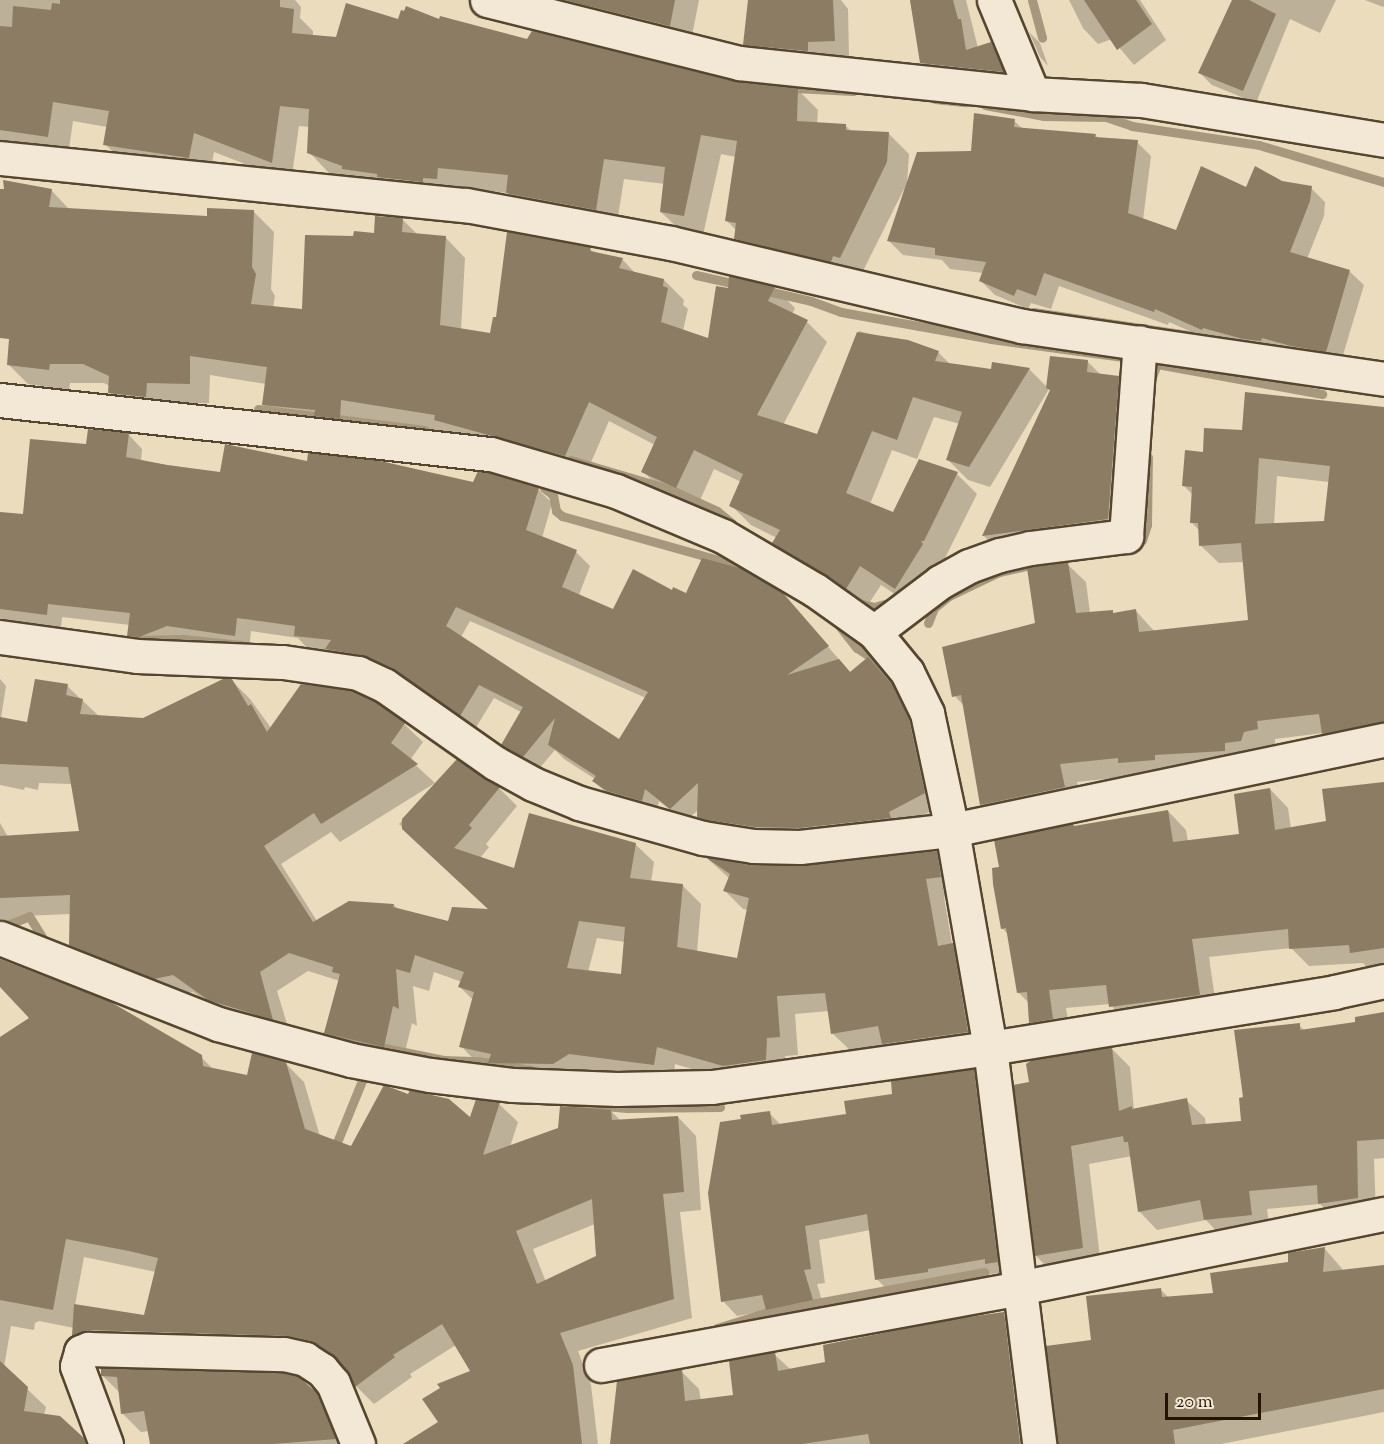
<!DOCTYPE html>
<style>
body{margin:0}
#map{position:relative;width:1384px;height:1444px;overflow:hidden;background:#ebdcbe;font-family:"Sorts Mill Goudy",serif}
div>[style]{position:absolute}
.shadow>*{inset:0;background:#0003}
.stream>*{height:9px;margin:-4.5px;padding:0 4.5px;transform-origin:4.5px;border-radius:4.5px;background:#a7987d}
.building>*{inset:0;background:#8b7c63}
.roads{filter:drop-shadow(2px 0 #554630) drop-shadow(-2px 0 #554630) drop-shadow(0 2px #554630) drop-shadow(0 -2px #554630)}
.minor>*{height:33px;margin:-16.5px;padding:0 16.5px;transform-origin:16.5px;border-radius:16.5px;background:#f2e8d5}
span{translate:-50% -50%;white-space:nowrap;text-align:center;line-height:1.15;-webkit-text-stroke:5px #f2e8d5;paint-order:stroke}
.scale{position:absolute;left:1165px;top:1393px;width:96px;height:27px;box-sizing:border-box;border:3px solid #231400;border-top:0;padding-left:8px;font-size:18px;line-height:21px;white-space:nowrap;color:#231400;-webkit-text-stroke:4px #f2e8d5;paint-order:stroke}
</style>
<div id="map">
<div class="shadow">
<i style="clip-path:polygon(0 0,295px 0,301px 7px,300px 18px,313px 31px,313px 36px,337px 38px,399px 21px,543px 58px,798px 90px,818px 110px,817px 124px,845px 125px,852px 132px,888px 133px,909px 154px,907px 184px,972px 152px,1014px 121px,1023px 129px,1095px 135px,1099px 139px,1137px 142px,1151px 156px,1143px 220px,1177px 231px,1246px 189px,1281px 182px,1311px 188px,1325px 202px,1324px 216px,1307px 259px,1349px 271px,1364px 285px,1340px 365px,1217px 343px,1169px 322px,1168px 325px,1059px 286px,1051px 309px,1031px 303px,1028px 309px,995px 295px,980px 280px,983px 273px,950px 269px,942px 260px,903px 255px,889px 241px,905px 187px,860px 277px,756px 258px,736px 238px,737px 231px,727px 221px,736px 157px,721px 154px,703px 235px,682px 232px,661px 212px,665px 184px,624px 179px,616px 229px,528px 213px,508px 193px,458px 187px,457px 199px,359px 184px,329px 173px,309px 152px,310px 127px,299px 126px,291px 182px,214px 152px,209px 178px,125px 164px,105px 144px,107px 127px,73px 121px,68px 156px,0 159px)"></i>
<i style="clip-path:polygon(530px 0,699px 0,690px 46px)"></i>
<i style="clip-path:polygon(750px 0,841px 0,848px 9px,849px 56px,760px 59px,745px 44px)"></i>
<i style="clip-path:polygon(910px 0,966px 0,978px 48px,991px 44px,1006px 59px,1017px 87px,937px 78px,921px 62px)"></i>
<i style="clip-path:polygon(1069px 0,1140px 0,1166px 40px,1134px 65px,1112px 39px,1098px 44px,1083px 28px)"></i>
<i style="clip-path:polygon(1234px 0,1336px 0,1320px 33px,1290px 19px,1256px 103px,1212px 85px,1200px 73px)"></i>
<i style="clip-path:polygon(1365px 0,1384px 0,1384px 6px,1383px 7px)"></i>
<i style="clip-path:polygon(1029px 32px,1040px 43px,1048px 66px,1040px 57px)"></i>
<i style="clip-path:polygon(51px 190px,70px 210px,208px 218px,254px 212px,274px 232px,271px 289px,275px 296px,273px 308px,304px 311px,355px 238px,375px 234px,402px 219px,418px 235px,445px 237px,465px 258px,461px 330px,491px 335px,590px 249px,596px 254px,622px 259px,636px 274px,664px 280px,684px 300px,683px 305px,688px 309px,683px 331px,710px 340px,729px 289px,731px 278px,775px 288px,795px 308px,792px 314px,807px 322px,827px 342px,783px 425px,818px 435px,845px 372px,859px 331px,938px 352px,951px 365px,992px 371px,1029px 369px,1048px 388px,1087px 361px,1100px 374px,1118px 377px,1131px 390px,1120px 531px,996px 548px,984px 536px,1051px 391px,1049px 389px,990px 487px,968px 480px,948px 460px,960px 424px,934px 417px,917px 459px,892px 450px,870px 504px,894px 514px,957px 474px,977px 494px,944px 560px,939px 561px,942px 565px,916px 608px,881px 585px,866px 608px,794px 563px,774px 543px,777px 538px,751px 525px,731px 505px,741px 482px,714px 469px,697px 507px,663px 492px,643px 471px,655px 445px,609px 421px,585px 476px,449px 433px,361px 419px,360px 438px,284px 425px,264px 405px,266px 384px,210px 375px,209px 403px,167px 403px,130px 413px,109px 392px,110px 386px,104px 383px,70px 383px,69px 390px,28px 384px,8px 364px,22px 231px,0 244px,0 191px)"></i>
<i style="clip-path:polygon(evenodd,1384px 409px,1384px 743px,1342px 751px,1323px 733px,1275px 739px,1275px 747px,1133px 776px,1077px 782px,1082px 805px,1000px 822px,982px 804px,964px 706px,953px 694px,1037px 624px,1067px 564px,1086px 582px,1090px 613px,1112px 612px,1115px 614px,1136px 611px,1155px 632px,1250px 621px,1244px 562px,1219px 563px,1200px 545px,1200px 531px,1192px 523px,1193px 495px,1184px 486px,1205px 454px,1243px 432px,1384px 409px,1277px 476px,1329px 482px,1325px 523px,1274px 524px,1277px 476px)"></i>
<i style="clip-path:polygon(evenodd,128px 434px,142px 449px,141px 461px,221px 473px,308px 462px,474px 484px,538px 489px,552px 503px,542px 538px,576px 552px,590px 566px,579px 595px,614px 611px,673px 592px,687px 595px,782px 594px,851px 673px,868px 659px,907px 702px,938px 807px,902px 827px,904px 832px,713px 831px,699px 816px,699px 809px,685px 822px,659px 801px,656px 815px,608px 795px,594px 781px,595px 779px,564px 759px,555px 750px,538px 770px,517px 759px,503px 744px,521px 712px,494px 698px,475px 729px,408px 682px,340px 663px,329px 652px,309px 650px,298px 638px,251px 631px,249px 649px,182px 640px,154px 651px,143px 649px,129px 635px,130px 625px,62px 617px,61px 628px,16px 623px,16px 632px,0 632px,0 514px,25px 516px,88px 445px,128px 434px,470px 621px,646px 698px,619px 741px,461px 637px,470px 621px)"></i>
<i style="clip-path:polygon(evenodd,0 679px,6px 686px,1px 718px,28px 723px,67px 686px,100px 717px,143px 720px,231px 680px,250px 699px,271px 728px,404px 724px,423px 742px,410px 760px,435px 783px,340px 842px,331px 832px,281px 864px,317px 921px,349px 903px,394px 905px,398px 910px,449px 923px,490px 911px,399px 824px,457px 761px,499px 788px,517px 806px,486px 844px,489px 847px,480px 858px,515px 870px,635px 844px,654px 862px,651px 882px,682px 885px,701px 904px,697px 952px,738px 959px,748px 910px,743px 909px,724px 890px,730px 879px,709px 860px,750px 866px,800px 867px,936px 852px,955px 871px,959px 895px,944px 897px,952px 944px,971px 963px,986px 1050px,902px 1062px,885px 1046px,851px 1051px,832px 1033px,829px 1011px,795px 1014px,798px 1055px,785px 1056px,784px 1078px,743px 1084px,675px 1064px,673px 1083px,572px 1082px,479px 1065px,461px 1046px,473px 1000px,460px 987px,462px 982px,434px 972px,429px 991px,413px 986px,417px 1026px,412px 1023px,402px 1064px,344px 1051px,326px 1033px,340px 981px,308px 971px,277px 991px,291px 1037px,228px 1018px,193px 992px,174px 997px,89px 963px,71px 945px,71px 914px,23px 916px,15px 938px,0 955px,0 823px,8px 837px,81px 833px,72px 784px,39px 783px,38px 790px,25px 787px,24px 790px,0 785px,0 679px,597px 938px,625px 942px,622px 976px,588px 972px,597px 938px)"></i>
<i style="clip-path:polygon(1384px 783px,1384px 968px,1370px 970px,1363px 963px,1309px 966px,1291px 948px,1209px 957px,1217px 1013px,1129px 1024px,1110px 1004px,1066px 1008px,1071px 1037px,1049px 1040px,1031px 1022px,1030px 1004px,1018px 992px,1008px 934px,1002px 928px,1001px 868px,1075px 828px,1168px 811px,1186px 830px,1188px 842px,1240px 835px,1270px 789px,1288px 808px,1291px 829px,1328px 822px)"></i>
<i style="clip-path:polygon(evenodd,0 961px,201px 1057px,214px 1070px,248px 1077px,285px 1063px,304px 1082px,320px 1136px,351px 1148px,471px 1120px,499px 1104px,518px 1122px,510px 1147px,611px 1111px,621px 1121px,678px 1117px,696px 1136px,701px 1210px,680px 1212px,692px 1318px,578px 1351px,591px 1385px,598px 1444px,406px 1444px,440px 1422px,472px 1372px,456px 1345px,410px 1374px,412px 1377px,374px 1404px,356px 1386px,349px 1370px,330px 1359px,91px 1354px,73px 1336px,74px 1328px,39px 1321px,35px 1323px,34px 1330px,11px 1326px,4px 1367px,46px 1407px,44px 1415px,72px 1429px,87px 1444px,0 1444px,0 1039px,32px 1019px,0 980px,0 961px,595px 1224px,598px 1257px,546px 1282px,533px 1249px,595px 1224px,0 961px,84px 1257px,156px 1272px,145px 1317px,75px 1305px,84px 1257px)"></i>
<i style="clip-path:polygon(1384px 1014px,1384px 1158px,1374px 1159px,1376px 1216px,1338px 1222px,1320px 1204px,1267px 1209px,1270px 1232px,1223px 1238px,1206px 1220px,1157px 1230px,1139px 1211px,1132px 1156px,1089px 1164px,1101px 1266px,1054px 1274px,1036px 1256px,1031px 1083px,1112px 1049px,1130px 1067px,1134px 1110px,1186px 1100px,1205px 1118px,1206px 1125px,1243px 1122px,1245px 1099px,1299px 1025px,1305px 1031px,1357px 1023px)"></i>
<i style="clip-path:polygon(973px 1071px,987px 1085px,1011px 1276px,1001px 1278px,997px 1273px,941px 1283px,942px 1286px,891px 1294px,877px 1279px,870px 1230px,819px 1240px,825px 1283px,817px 1284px,826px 1314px,782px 1323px,769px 1310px,737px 1316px,723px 1301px,743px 1121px,769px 1113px,781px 1125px,847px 1115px,894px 1095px)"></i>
<i style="clip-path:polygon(1325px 1249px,1344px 1271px,1384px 1266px,1384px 1412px,1221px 1444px,1057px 1444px,1093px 1341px,1160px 1289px,1169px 1298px,1215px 1295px)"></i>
<i style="clip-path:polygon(1003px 1314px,1022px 1332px,1036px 1444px,611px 1444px,681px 1371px,699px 1389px,701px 1401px,735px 1397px,774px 1354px,791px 1370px,826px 1363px)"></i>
<i style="clip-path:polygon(103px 1376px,297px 1378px,328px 1405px,348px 1444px,151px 1444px,149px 1431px,141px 1432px,122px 1413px,120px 1393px)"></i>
</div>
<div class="stream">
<i style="left:1032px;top:0;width:39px;rotate:75deg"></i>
<i style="left:795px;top:88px;width:58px;rotate:3deg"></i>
<i style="left:935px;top:99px;width:31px;rotate:6deg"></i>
<i style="left:985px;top:105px;width:60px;rotate:10.6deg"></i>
<i style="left:1044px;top:116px;width:62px;rotate:0.9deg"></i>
<i style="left:1106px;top:117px;width:28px;rotate:19deg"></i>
<i style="left:1132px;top:126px;width:128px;rotate:8.5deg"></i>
<i style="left:1259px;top:145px;width:130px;rotate:16.5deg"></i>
<i style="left:696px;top:275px;width:45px;rotate:12.8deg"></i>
<i style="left:763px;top:290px;width:49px;rotate:12.9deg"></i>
<i style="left:811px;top:301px;width:32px;rotate:20deg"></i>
<i style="left:841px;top:312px;width:152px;rotate:10.2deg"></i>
<i style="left:991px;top:339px;width:139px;rotate:7.8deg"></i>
<i style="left:1129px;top:358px;width:6px;rotate:72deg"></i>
<i style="left:1033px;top:312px;width:158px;rotate:8.4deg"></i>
<i style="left:1152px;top:377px;width:14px;rotate:-69deg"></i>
<i style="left:1157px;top:364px;width:168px;rotate:10.3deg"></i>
<i style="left:258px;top:409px;width:168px;rotate:7.2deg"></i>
<i style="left:571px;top:460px;width:105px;rotate:16.5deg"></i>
<i style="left:672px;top:490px;width:50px;rotate:25deg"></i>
<i style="left:717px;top:511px;width:19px;rotate:39deg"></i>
<i style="left:544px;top:488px;width:11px;rotate:38deg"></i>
<i style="left:553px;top:495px;width:16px;rotate:79deg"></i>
<i style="left:556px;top:511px;width:8px;rotate:40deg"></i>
<i style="left:562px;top:516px;width:196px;rotate:15.7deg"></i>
<i style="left:1133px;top:549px;width:13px;rotate:-45deg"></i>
<i style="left:1142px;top:540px;width:16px;rotate:-72deg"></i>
<i style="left:1147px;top:525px;width:68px;rotate:-89.2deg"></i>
<i style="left:862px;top:604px;width:12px;rotate:14deg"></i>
<i style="left:874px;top:607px;width:18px;rotate:-16deg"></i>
<i style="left:834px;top:619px;width:37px;rotate:52deg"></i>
<i style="left:857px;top:648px;width:17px;rotate:33deg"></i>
<i style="left:871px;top:657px;width:43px;rotate:47.8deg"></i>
<i style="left:928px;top:623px;width:16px;rotate:-68deg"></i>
<i style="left:934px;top:608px;width:19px;rotate:-39deg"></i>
<i style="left:949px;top:596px;width:55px;rotate:-25.6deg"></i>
<i style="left:999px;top:572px;width:50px;rotate:-12.7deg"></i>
<i style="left:138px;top:640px;width:46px;rotate:-1.2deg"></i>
<i style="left:184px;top:639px;width:57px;rotate:6deg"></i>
<i style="left:0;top:928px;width:31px;rotate:-22deg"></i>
<i style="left:29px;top:916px;width:36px;rotate:58deg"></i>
<i style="left:325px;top:1036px;width:121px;rotate:11.4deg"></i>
<i style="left:444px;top:1060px;width:34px;rotate:2deg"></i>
<i style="left:478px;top:1061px;width:53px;rotate:9.8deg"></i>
<i style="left:570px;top:1103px;width:57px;rotate:5deg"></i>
<i style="left:627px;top:1108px;width:93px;rotate:-0.6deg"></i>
<i style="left:333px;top:1152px;width:85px;rotate:-67.9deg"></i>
<i style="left:717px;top:1328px;width:53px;rotate:-17.4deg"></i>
<i style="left:768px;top:1312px;width:220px;rotate:-10.5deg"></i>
</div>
<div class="building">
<i style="clip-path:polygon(60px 0,280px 0,280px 7px,294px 9px,292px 33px,336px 37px,346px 3px,398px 19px,401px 10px,404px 11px,406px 6px,439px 19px,440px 16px,527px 39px,532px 31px,734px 81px,798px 88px,797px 121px,846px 124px,846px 130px,889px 132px,887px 162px,840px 258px,833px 256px,831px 262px,734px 239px,736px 223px,725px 221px,737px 141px,701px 135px,684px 216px,660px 212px,665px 167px,604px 159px,596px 210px,506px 193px,508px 175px,438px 168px,437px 179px,423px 178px,423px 182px,377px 177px,377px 174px,342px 169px,342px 166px,307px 153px,309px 109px,280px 106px,272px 163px,194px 133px,189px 158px,103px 145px,109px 111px,53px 102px,48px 137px,0 130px,0 26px,12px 27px,13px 6px,51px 10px,52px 3px,60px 4px)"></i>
<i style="clip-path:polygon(564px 0,675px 0,670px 26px)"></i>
<i style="clip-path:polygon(748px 0,833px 0,835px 41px,808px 42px,808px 51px,743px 45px)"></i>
<i style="clip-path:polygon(910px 0,953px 0,958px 19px,961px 19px,966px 50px,991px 42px,1004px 72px,920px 63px)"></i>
<i style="clip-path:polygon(1084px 0,1136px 0,1152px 24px,1117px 50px)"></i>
<i style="clip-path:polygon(1232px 0,1249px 0,1276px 14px,1243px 91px,1198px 73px)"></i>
<i style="clip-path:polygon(974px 113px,1015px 119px,1014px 127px,1096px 134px,1095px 137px,1138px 140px,1128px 213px,1176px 230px,1201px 166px,1246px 187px,1255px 166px,1282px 181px,1312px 186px,1310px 201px,1290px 252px,1350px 270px,1326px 352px,1291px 346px,1262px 338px,1261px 341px,1243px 339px,1203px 328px,1202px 330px,1155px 309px,1154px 312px,1044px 273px,1036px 296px,1017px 289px,1014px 296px,979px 281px,986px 262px,935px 255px,935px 248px,887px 241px,917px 152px,971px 151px)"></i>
<i style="clip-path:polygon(3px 180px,52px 189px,49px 207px,207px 216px,207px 208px,254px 210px,252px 267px,256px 274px,251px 304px,302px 309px,305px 235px,353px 236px,354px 231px,374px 233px,375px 216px,403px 218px,402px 232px,446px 236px,440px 325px,490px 333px,493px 317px,496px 317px,507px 232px,591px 247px,590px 251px,623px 258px,619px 268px,664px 279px,663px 286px,668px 288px,661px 322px,708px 338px,716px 286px,728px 288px,729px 276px,775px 287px,768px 301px,808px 320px,757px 415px,817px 434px,857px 332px,908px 340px,939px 351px,935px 361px,991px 369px,992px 362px,1030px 368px,969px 467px,946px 460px,962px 412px,913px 397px,897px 440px,872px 431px,846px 493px,893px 512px,919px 459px,958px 472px,924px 541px,921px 541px,923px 544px,895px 589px,860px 566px,846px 589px,772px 543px,780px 530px,729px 506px,743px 474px,694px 450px,676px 488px,641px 472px,657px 437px,589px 402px,565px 456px,434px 420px,435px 415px,341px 400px,340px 419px,314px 416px,315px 410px,262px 405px,267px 367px,190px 356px,190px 384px,147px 383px,146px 397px,108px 393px,109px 376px,83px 364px,50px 364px,49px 370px,7px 365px,9px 339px,0 338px,0 189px,4px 189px)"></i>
<i style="clip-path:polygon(1050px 356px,1088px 360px,1087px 372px,1119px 376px,1108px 519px,982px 536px,1050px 390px,1046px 388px)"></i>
<i style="clip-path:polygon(evenodd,1245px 392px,1384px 407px,1384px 722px,1322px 734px,1319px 714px,1257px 721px,1258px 729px,1244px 732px,1241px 741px,1225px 743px,1225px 751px,1155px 755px,1155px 760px,1118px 763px,1118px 758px,1060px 764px,1065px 787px,980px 805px,961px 695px,952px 697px,942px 647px,1035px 623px,1027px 568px,1068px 562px,1076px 613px,1113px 610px,1113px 613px,1136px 609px,1139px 632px,1248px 620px,1241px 543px,1199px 546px,1198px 523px,1190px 523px,1192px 487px,1182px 486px,1185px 450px,1203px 452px,1204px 428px,1242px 430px,1245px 392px,1259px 458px,1330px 466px,1324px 521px,1255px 524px,1259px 458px)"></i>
<i style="clip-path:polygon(evenodd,88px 429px,129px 433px,126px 457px,167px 465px,220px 472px,225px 444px,307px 461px,308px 453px,376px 460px,473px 482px,478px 471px,487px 472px,539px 488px,526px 530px,577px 550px,562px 587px,613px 609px,633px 569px,672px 590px,673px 587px,686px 593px,702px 558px,743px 569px,783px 593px,829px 646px,787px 675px,839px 659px,850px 672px,868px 657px,893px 686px,909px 719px,925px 793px,889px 812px,891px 818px,799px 828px,755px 827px,707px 820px,697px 817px,698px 783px,670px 809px,645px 789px,642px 801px,607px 791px,592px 781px,596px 776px,548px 745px,555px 718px,523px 757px,501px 745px,523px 707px,479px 685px,460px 716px,392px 668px,361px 655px,325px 649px,331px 640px,294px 636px,295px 626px,237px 618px,235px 636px,167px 626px,139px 637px,127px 636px,130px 613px,48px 604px,47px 615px,0 609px,0 512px,23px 514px,30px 439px,86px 444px,88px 429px,456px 607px,648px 692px,619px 739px,446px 626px,456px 607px)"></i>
<i style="clip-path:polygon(evenodd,225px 678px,232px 679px,248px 706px,251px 704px,267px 732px,301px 684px,353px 691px,375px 701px,405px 723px,391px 743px,418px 764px,321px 824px,314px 813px,264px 846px,313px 922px,349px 901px,394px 904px,393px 907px,448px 921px,452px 907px,488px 909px,402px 829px,402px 819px,457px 759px,500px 787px,469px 825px,472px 828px,454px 848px,514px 868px,529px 813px,636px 843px,630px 878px,683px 884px,677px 947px,737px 958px,749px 898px,723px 891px,730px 874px,705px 857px,750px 865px,800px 866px,937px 851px,941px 877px,926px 879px,938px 946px,953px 943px,968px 1032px,882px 1044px,878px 1026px,831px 1034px,825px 993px,777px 996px,780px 1037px,767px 1038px,766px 1060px,723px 1066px,657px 1047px,654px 1065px,569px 1054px,553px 1064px,488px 1063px,491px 1054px,459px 1047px,474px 992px,458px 987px,464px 972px,415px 955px,410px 973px,396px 969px,399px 1009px,393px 1006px,384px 1047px,324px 1033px,340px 974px,332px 972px,333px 967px,289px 953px,260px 972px,273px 1020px,208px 1000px,173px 975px,154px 979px,69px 945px,70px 895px,0 898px,0 836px,79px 831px,68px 767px,0 764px,0 717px,27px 722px,35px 679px,68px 684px,66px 695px,83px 699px,80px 714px,143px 718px,225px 678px,579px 921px,625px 927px,621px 974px,567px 968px,579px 921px)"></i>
<i style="clip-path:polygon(1384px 782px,1384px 948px,1350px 953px,1349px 945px,1289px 949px,1288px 929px,1192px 939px,1200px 995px,1109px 1007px,1106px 985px,1049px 990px,1053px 1019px,1029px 1023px,1027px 992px,1017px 993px,1006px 928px,1001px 929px,993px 884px,992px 868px,999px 867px,994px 840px,1073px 824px,1074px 826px,1168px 810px,1173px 842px,1239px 834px,1234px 794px,1270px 788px,1275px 830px,1326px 821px,1322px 789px)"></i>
<i style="clip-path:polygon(evenodd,0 959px,109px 1001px,202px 1055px,203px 1066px,247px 1075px,252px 1053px,286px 1062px,305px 1129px,351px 1146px,384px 1085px,408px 1094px,410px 1090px,449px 1099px,470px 1117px,476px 1099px,500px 1102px,483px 1155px,558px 1128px,560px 1106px,611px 1110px,612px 1120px,678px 1116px,684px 1192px,663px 1194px,674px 1299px,560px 1333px,573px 1365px,582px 1444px,403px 1444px,438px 1422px,422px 1399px,440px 1388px,437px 1384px,470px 1371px,442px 1324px,393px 1355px,395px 1357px,355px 1387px,348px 1371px,332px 1354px,310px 1341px,288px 1336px,88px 1330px,72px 1336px,74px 1304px,144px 1315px,158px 1258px,129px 1251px,66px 1239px,53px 1310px,0 1300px,0 1037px,29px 1018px,0 987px,0 959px,592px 1199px,596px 1256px,537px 1284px,516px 1231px,592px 1199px)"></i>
<i style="clip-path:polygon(1384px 1012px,1384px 1139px,1357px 1141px,1358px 1198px,1318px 1204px,1317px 1185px,1249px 1191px,1252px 1215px,1204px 1220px,1200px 1200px,1138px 1212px,1128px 1142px,1124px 1142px,1123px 1136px,1071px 1146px,1083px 1248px,1035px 1256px,1013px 1085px,1029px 1082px,1026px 1064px,1032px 1060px,1112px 1047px,1119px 1111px,1132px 1106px,1132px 1109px,1187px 1098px,1192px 1125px,1241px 1121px,1239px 1098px,1243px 1097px,1234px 1030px,1300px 1023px,1300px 1030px,1355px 1022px,1355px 1017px)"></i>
<i style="clip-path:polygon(974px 1069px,998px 1262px,985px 1264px,985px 1259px,928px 1269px,928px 1272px,875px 1280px,867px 1214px,805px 1226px,811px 1269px,804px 1270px,813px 1300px,766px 1310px,762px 1295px,721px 1302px,708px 1193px,720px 1122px,741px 1119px,740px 1115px,770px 1111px,772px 1125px,846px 1114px,844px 1101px,892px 1094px,891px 1081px)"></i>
<i style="clip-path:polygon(1325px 1247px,1323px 1272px,1384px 1265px,1384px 1389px,1173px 1430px,1175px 1444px,1057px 1444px,1046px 1346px,1091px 1340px,1086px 1296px,1161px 1288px,1162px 1297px,1213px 1293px,1210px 1273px,1288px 1262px,1288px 1253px)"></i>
<i style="clip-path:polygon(1004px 1312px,1020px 1444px,870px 1444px,868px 1434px,802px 1444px,610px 1444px,617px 1381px,682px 1369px,685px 1401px,733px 1395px,729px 1361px,775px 1352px,778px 1371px,825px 1362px,823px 1345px,948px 1320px)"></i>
<i style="clip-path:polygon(0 1361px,28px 1387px,24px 1411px,60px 1416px,84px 1438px,86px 1444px,0 1444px)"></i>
<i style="clip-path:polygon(101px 1368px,282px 1373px,298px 1376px,317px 1393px,336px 1439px,273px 1444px,150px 1444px,144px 1411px,121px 1414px,117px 1377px,101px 1376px)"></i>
</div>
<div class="roads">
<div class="minor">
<i style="left:487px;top:0;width:260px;rotate:14deg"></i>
<i style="left:739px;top:63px;width:296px;rotate:6deg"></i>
<i style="left:1033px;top:94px;width:108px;rotate:3.2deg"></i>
<i style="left:1141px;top:100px;width:246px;rotate:9.3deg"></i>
<i style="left:994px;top:0;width:102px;rotate:67.5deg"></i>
<i style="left:0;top:158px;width:468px;rotate:5.8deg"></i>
<i style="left:466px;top:205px;width:208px;rotate:10.5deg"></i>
<i style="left:671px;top:243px;width:361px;rotate:13.3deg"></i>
<i style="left:1022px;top:326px;width:366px;rotate:8.3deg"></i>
<i style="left:0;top:400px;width:494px;rotate:6.3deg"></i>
<i style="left:491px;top:454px;width:130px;rotate:16.5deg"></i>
<i style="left:616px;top:491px;width:116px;rotate:22.8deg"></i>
<i style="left:723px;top:536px;width:107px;rotate:30.4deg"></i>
<i style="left:815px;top:590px;width:72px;rotate:35.4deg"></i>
<i style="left:874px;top:632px;width:52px;rotate:50.5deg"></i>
<i style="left:907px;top:672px;width:46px;rotate:64deg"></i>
<i style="left:927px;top:713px;width:120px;rotate:77.9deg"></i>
<i style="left:952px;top:830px;width:221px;rotate:80.1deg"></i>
<i style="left:990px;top:1048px;width:399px;rotate:82.9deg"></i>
<i style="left:874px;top:632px;width:83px;rotate:-37.1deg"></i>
<i style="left:940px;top:582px;width:33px;rotate:-29deg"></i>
<i style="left:969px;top:566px;width:33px;rotate:-20deg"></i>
<i style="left:1000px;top:555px;width:31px;rotate:-13deg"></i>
<i style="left:1030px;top:548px;width:97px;rotate:-7.1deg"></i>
<i style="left:1126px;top:536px;width:194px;rotate:-85.9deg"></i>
<i style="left:0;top:637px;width:138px;rotate:7.9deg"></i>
<i style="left:137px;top:656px;width:146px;rotate:2.4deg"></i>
<i style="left:283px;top:662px;width:76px;rotate:8.3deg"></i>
<i style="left:358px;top:673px;width:29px;rotate:25deg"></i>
<i style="left:384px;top:685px;width:136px;rotate:35.1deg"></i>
<i style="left:495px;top:763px;width:43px;rotate:28.9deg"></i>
<i style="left:533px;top:784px;width:50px;rotate:22.4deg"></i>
<i style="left:579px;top:803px;width:129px;rotate:15.8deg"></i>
<i style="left:703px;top:838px;width:51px;rotate:9.1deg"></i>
<i style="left:753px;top:846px;width:47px;rotate:1.2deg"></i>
<i style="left:800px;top:847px;width:153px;rotate:-6.4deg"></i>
<i style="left:952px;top:830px;width:441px;rotate:-11.8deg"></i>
<i style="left:0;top:938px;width:234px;rotate:21.5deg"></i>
<i style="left:218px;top:1024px;width:138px;rotate:15.1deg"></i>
<i style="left:351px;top:1060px;width:80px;rotate:10.8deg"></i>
<i style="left:430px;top:1075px;width:84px;rotate:6.9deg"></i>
<i style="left:513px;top:1085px;width:104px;rotate:2.2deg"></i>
<i style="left:617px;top:1089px;width:95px;rotate:-1.2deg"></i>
<i style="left:712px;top:1087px;width:281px;rotate:-8deg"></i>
<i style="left:990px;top:1048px;width:349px;rotate:-9.2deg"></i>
<i style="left:1334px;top:992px;width:51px;rotate:-12.4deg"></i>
<i style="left:601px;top:1365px;width:425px;rotate:-10.4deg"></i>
<i style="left:1019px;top:1288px;width:372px;rotate:-11.5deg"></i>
<i style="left:106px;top:1444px;width:83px;rotate:-110.4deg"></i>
<i style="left:77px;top:1366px;width:15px;rotate:-74deg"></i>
<i style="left:81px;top:1352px;width:8px;rotate:-23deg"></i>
<i style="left:88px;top:1349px;width:196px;rotate:1.5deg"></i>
<i style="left:284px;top:1354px;width:22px;rotate:13deg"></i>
<i style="left:305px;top:1359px;width:20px;rotate:33deg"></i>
<i style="left:322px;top:1370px;width:17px;rotate:50deg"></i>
<i style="left:333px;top:1383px;width:66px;rotate:67.7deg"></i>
</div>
</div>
<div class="scale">20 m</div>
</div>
